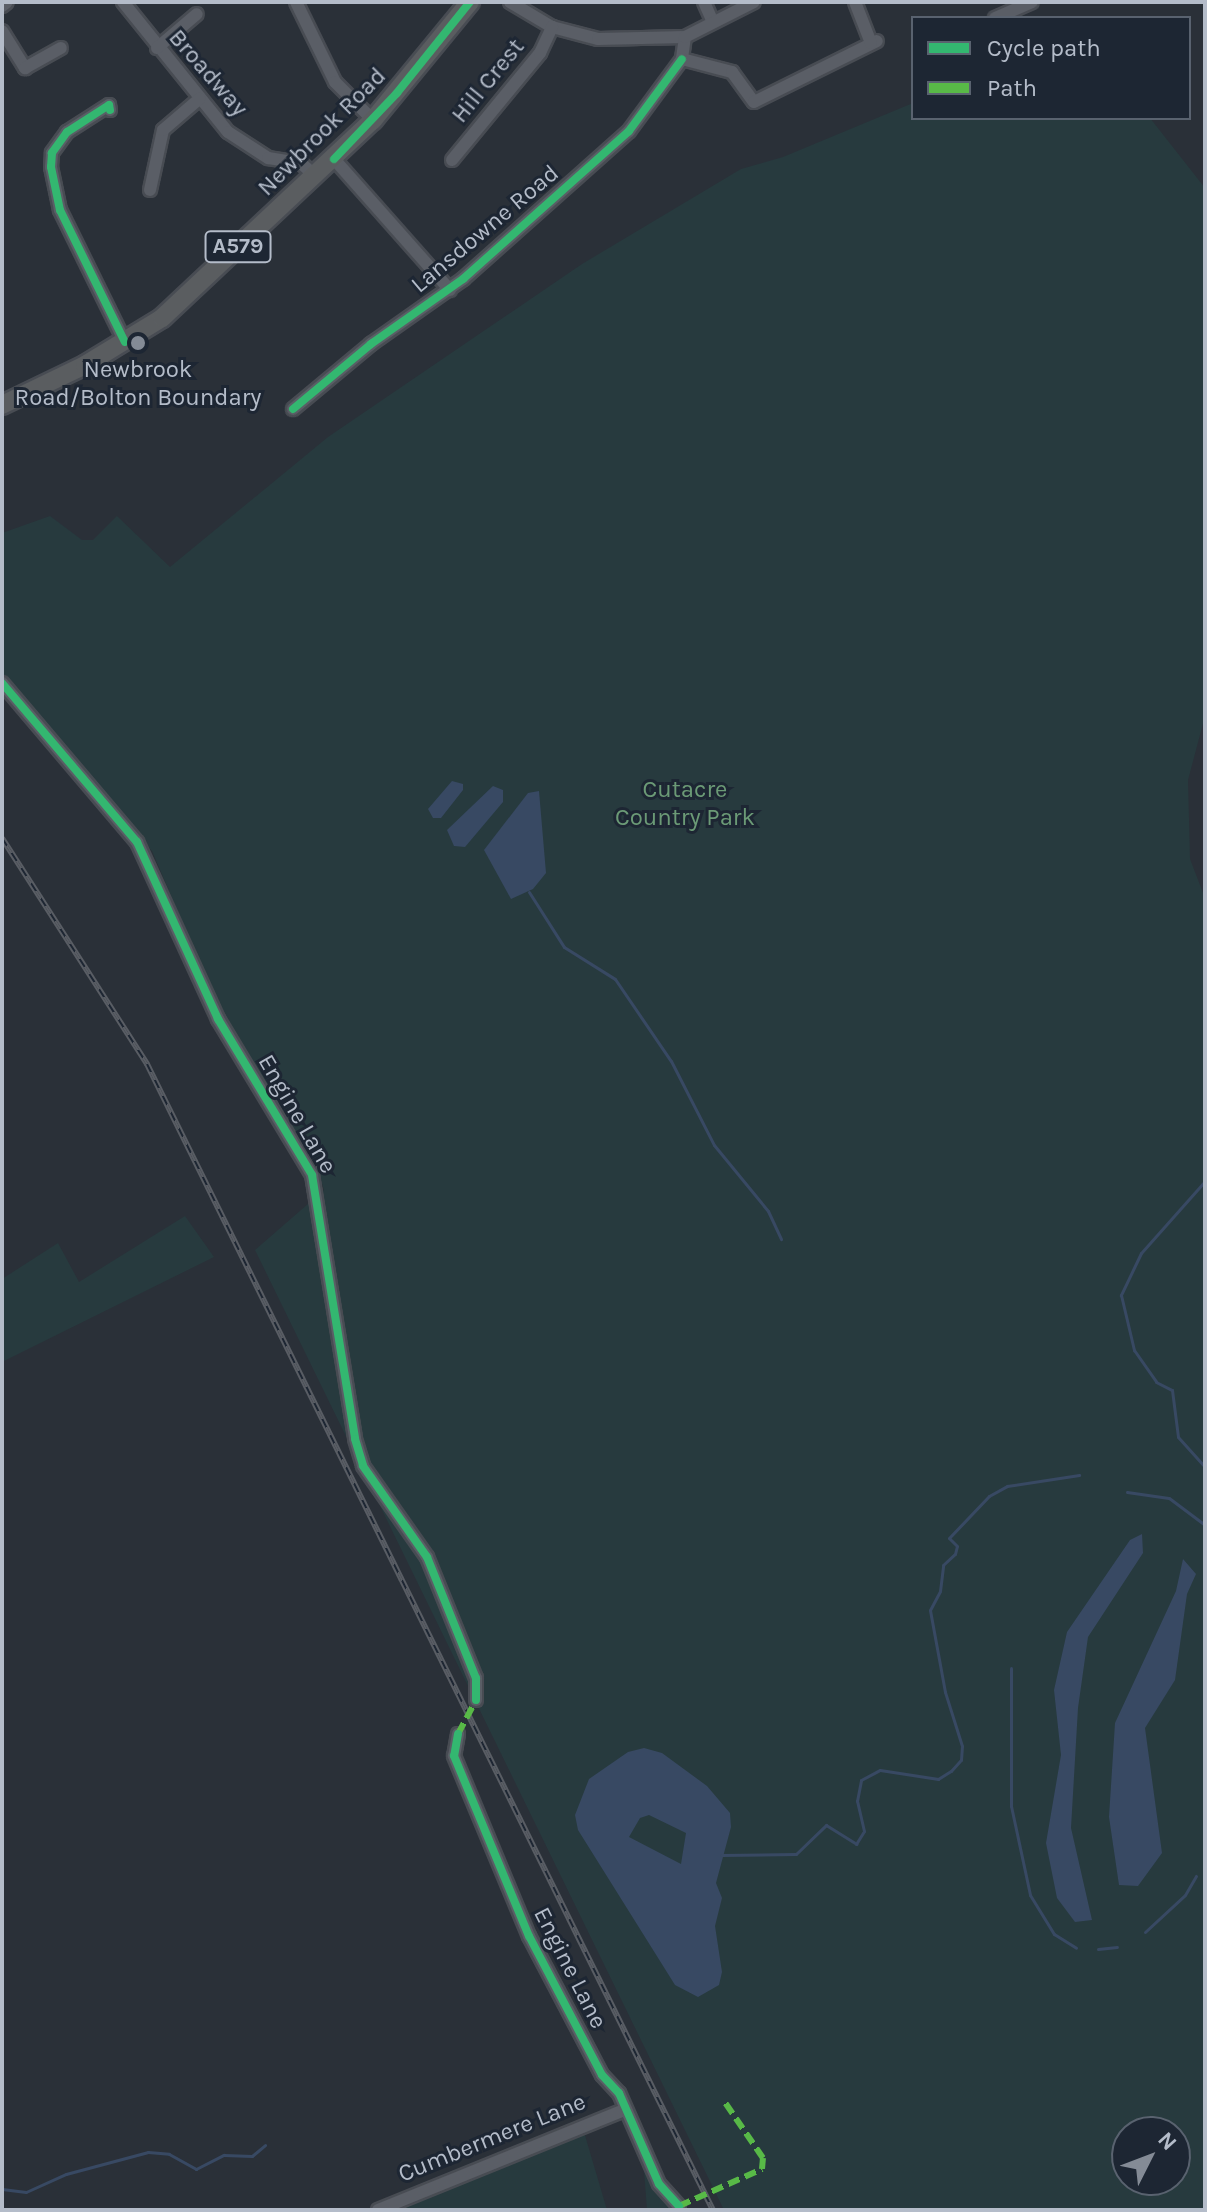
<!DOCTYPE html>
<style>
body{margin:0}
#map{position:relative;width:1207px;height:2212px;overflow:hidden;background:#2a3038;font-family:Karla,sans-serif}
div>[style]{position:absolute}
.green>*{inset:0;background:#273a3e}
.water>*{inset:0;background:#384963}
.stream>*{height:3px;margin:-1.5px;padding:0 1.5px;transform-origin:1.5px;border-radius:1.5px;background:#384963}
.roads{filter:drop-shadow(2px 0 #484c53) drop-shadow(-2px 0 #484c53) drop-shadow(0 2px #484c53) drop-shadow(0 -2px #484c53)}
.minor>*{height:12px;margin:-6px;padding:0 6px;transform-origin:6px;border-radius:6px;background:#5a5e66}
.highway>*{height:18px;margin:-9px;padding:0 9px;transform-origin:9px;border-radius:9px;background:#5a5d60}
.rail>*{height:6px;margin-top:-3px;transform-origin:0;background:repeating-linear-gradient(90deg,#1d2633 0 9px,#595d64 0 18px);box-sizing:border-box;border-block:2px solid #595d64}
.quiet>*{height:6px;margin-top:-3px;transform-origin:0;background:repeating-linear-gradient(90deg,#58b947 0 12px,transparent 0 18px)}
.cycleway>*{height:8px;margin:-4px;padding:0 4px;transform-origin:4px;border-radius:4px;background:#33b770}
.dots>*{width:22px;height:22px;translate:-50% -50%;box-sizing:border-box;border:4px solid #1d2633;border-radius:50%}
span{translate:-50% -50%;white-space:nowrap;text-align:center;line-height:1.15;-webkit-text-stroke:6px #1d2633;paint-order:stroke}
.shield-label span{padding:2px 6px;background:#1d2633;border:2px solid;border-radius:6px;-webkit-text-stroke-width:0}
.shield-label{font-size:22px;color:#b4bcc9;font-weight:700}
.street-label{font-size:24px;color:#b4bcc9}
.poi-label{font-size:24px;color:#b4bcc9}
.park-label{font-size:24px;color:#6b9a76}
.frame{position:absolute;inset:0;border:4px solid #b4bcc9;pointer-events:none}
.legend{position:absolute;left:911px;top:16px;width:280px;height:104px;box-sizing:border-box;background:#1d2633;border:2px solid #59626f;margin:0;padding:10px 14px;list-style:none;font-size:24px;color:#b4bcc9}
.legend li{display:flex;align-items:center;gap:16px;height:40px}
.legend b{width:40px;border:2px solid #59626f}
.north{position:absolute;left:1111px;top:2116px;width:80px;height:80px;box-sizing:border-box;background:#1d2633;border:2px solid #59626f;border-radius:50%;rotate:48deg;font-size:22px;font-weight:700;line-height:32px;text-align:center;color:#b4bcc9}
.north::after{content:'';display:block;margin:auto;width:28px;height:36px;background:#848b96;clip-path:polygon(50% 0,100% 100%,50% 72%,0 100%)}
</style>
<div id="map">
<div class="green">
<i style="clip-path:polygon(evenodd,913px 103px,913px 118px,1150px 118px,1205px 188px,1205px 716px,1188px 780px,1190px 859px,1205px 898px,1205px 2210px,724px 2210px,255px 1250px,324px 1190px,319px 1174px,216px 1001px,152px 851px,2px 679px,2px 533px,50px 516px,82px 540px,93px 540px,117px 516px,170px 567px,328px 437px,582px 264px,741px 169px,783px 157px,913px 103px,1127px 2132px,1175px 2132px,1175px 2180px,1127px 2180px,1127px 2132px)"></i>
<i style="clip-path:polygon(185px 1216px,214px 1257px,2px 1362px,2px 1279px,58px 1243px,79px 1282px)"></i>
<i style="clip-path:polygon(584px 2132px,607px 2210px,397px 2210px)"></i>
<i style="clip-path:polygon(644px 2170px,671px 2210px,647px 2210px)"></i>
</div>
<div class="water">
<i style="clip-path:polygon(452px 781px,463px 784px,463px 790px,441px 818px,433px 818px,428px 809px)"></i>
<i style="clip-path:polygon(493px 786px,503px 790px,503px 802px,465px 847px,454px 846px,447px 830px)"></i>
<i style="clip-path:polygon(539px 791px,546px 873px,533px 889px,511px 899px,484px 850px,528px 793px)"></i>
<i style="clip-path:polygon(1142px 1534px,1143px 1553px,1088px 1637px,1078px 1708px,1071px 1828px,1092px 1920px,1075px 1922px,1057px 1898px,1046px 1843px,1061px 1755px,1054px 1690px,1067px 1632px,1130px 1540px)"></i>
<i style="clip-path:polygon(1183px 1559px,1196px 1574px,1187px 1594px,1175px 1680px,1145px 1728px,1162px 1853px,1138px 1886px,1119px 1885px,1109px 1817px,1115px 1723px,1176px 1591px)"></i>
<i style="clip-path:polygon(evenodd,644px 1748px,662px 1753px,707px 1786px,730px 1813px,731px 1827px,716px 1883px,722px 1898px,715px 1926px,722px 1972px,719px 1985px,698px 1997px,675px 1985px,578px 1830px,575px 1815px,589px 1779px,628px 1752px,644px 1748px,649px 1815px,686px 1833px,681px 1864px,629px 1837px,640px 1818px,649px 1815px)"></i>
</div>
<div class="stream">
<i style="left:529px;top:892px;width:65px;rotate:57.5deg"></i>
<i style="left:564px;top:947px;width:60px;rotate:32.1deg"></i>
<i style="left:615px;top:979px;width:99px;rotate:55.7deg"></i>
<i style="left:671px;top:1061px;width:94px;rotate:62.9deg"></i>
<i style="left:714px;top:1145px;width:85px;rotate:50.7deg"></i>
<i style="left:768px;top:1211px;width:31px;rotate:65deg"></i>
<i style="left:1205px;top:1181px;width:96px;rotate:131.6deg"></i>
<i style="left:1141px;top:1253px;width:47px;rotate:115.5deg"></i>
<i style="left:1121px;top:1295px;width:57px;rotate:76.7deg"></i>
<i style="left:1134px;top:1350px;width:39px;rotate:55deg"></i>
<i style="left:1156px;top:1382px;width:18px;rotate:27deg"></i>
<i style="left:1172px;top:1390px;width:47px;rotate:82.7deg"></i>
<i style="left:1178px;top:1437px;width:40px;rotate:48deg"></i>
<i style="left:1127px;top:1492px;width:42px;rotate:8.1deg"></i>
<i style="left:1169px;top:1498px;width:45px;rotate:36.9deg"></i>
<i style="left:1011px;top:1668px;width:138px;rotate:90deg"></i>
<i style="left:1011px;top:1806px;width:91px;rotate:77.9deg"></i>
<i style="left:1030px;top:1895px;width:46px;rotate:58.4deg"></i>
<i style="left:1054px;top:1934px;width:26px;rotate:32deg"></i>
<i style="left:721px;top:1855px;width:75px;rotate:-0.8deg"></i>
<i style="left:796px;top:1854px;width:42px;rotate:-44deg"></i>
<i style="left:826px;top:1825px;width:36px;rotate:32deg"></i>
<i style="left:856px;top:1844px;width:15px;rotate:-58deg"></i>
<i style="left:864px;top:1831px;width:31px;rotate:-103deg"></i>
<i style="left:857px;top:1801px;width:21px;rotate:-79deg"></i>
<i style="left:861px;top:1780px;width:21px;rotate:-28deg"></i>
<i style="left:880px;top:1770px;width:59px;rotate:8.8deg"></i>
<i style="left:938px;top:1779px;width:15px;rotate:-32deg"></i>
<i style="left:951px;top:1771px;width:15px;rotate:-48deg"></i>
<i style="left:961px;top:1760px;width:14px;rotate:-86deg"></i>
<i style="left:962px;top:1746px;width:57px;rotate:-107.5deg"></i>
<i style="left:945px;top:1692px;width:83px;rotate:-100.4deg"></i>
<i style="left:930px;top:1610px;width:21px;rotate:-62deg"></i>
<i style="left:940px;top:1591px;width:26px;rotate:-83deg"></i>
<i style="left:943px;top:1565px;width:16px;rotate:-43deg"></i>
<i style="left:955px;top:1554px;width:8px;rotate:-76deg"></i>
<i style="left:957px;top:1546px;width:11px;rotate:-135deg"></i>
<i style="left:949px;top:1538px;width:58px;rotate:-46.4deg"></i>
<i style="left:989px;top:1496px;width:21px;rotate:-29deg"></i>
<i style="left:1007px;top:1486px;width:73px;rotate:-8.7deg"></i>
<i style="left:1145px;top:1932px;width:54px;rotate:-42.8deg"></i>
<i style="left:1185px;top:1895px;width:22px;rotate:-60deg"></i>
<i style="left:1098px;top:1949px;width:19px;rotate:-6deg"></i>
<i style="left:2px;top:2189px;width:24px;rotate:7deg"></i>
<i style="left:26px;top:2192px;width:44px;rotate:-24.2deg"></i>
<i style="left:66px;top:2174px;width:85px;rotate:-15deg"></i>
<i style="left:148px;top:2152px;width:21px;rotate:5deg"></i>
<i style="left:169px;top:2154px;width:31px;rotate:29deg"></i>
<i style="left:196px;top:2169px;width:31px;rotate:-27deg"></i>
<i style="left:224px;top:2155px;width:28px;rotate:2deg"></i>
<i style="left:252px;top:2156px;width:17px;rotate:-40deg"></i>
</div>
<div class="roads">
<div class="minor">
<i style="left:123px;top:2px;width:167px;rotate:51.1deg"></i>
<i style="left:228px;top:132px;width:48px;rotate:33deg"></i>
<i style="left:268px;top:158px;width:33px;rotate:9deg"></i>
<i style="left:301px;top:163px;width:19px;rotate:43deg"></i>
<i style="left:296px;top:2px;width:89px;rotate:64deg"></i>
<i style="left:335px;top:82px;width:54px;rotate:45deg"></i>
<i style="left:510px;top:2px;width:49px;rotate:30.8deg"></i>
<i style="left:552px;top:27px;width:48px;rotate:14.6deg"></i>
<i style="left:598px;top:39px;width:87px;rotate:-1.3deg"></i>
<i style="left:685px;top:37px;width:22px;rotate:98deg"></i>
<i style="left:682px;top:59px;width:52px;rotate:14.6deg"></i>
<i style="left:732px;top:72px;width:37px;rotate:54deg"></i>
<i style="left:754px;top:102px;width:137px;rotate:-26.4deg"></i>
<i style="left:704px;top:2px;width:22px;rotate:66deg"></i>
<i style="left:855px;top:2px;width:44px;rotate:68.7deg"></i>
<i style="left:2px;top:6px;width:6px;rotate:-39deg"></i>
<i style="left:995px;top:18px;width:40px;rotate:-23.4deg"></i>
<i style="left:2px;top:31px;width:44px;rotate:58.1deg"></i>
<i style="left:25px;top:68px;width:41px;rotate:-29.1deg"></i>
<i style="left:685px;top:37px;width:77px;rotate:-26.9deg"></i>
<i style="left:157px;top:48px;width:52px;rotate:-40.4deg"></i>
<i style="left:110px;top:110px;width:5px;rotate:-101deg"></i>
<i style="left:109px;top:105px;width:50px;rotate:147.3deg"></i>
<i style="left:67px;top:132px;width:26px;rotate:126deg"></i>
<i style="left:52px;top:153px;width:14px;rotate:94deg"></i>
<i style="left:51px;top:167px;width:44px;rotate:78.2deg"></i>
<i style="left:60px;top:210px;width:147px;rotate:63.8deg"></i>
<i style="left:334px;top:159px;width:175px;rotate:48.5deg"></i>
<i style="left:452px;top:160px;width:139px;rotate:-50.6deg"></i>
<i style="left:540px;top:53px;width:29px;rotate:-65deg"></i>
<i style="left:150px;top:190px;width:61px;rotate:-77.8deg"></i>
<i style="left:163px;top:130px;width:48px;rotate:-40.7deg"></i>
<i style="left:293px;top:409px;width:102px;rotate:-39.8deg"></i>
<i style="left:371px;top:344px;width:113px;rotate:-35.2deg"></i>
<i style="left:463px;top:279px;width:222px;rotate:-41.7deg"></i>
<i style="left:629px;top:131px;width:89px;rotate:-53.6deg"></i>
<i style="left:2px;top:683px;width:209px;rotate:49.7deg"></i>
<i style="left:137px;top:842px;width:195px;rotate:65.4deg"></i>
<i style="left:218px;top:1019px;width:182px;rotate:58.9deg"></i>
<i style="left:312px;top:1175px;width:267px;rotate:80.7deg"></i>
<i style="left:355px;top:1439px;width:28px;rotate:73deg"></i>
<i style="left:363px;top:1466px;width:111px;rotate:54.9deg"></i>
<i style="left:427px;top:1557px;width:131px;rotate:68deg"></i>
<i style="left:476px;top:1678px;width:22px;rotate:90deg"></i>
<i style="left:458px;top:1734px;width:22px;rotate:100deg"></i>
<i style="left:454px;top:1756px;width:195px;rotate:67.4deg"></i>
<i style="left:529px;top:1936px;width:157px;rotate:62.3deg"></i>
<i style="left:602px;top:2075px;width:25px;rotate:47deg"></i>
<i style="left:619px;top:2093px;width:99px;rotate:66.3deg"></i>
<i style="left:659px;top:2184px;width:30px;rotate:48deg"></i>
<i style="left:378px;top:2210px;width:266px;rotate:-22.1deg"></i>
</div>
<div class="highway">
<i style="left:2px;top:405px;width:92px;rotate:-25.7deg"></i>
<i style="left:85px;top:365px;width:90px;rotate:-31.4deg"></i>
<i style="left:162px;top:318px;width:289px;rotate:-43.2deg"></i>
<i style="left:373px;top:120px;width:153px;rotate:-50.6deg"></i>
</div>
</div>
<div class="rail">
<i style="left:2px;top:838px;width:269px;rotate:57.3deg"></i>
<i style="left:147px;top:1064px;width:1278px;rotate:63.72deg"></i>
</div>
<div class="quiet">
<i style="left:458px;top:1734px;width:38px;rotate:-62deg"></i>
<i style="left:679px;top:2206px;width:91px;rotate:-24deg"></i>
<i style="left:762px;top:2169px;width:11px;rotate:-85deg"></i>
<i style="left:763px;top:2158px;width:69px;rotate:-124.4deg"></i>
</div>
<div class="cycleway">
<i style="left:110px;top:110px;width:5px;rotate:-101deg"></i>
<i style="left:109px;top:105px;width:50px;rotate:147.3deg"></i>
<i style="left:67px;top:132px;width:26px;rotate:126deg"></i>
<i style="left:52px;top:153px;width:14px;rotate:94deg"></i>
<i style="left:51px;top:167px;width:44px;rotate:78.2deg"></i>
<i style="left:60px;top:210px;width:147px;rotate:63.8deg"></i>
<i style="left:334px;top:159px;width:91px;rotate:-46.3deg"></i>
<i style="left:397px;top:93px;width:117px;rotate:-51.3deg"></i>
<i style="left:293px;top:409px;width:102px;rotate:-39.8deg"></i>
<i style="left:371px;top:344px;width:113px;rotate:-35.2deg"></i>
<i style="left:463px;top:279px;width:222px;rotate:-41.7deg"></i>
<i style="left:629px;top:131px;width:89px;rotate:-53.6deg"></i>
<i style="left:2px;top:683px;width:209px;rotate:49.7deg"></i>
<i style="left:137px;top:842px;width:195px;rotate:65.4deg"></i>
<i style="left:218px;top:1019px;width:182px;rotate:58.9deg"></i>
<i style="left:312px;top:1175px;width:267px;rotate:80.7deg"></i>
<i style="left:355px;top:1439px;width:28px;rotate:73deg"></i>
<i style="left:363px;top:1466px;width:111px;rotate:54.9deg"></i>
<i style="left:427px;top:1557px;width:131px;rotate:68deg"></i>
<i style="left:476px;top:1678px;width:22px;rotate:90deg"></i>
<i style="left:458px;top:1734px;width:22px;rotate:100deg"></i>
<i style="left:454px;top:1756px;width:195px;rotate:67.4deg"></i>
<i style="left:529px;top:1936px;width:157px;rotate:62.3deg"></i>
<i style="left:602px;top:2075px;width:25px;rotate:47deg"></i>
<i style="left:619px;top:2093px;width:99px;rotate:66.3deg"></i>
<i style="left:659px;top:2184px;width:30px;rotate:48deg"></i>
</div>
<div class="dots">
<i style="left:138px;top:343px;background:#848b96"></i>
</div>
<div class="shield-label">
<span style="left:238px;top:247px">A579</span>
</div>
<div class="street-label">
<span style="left:208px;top:73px;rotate:49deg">Broadway</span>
<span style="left:488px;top:81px;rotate:-51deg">Hill Crest</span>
<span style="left:322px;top:132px;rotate:-45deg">Newbrook Road</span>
<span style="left:485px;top:229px;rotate:-40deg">Lansdowne Road</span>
<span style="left:297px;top:1114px;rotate:60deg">Engine Lane</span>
<span style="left:570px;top:1968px;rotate:63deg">Engine Lane</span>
<span style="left:492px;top:2138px;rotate:-22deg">Cumbermere Lane</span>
</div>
<div class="poi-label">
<span style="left:138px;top:384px">Newbrook<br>Road/Bolton Boundary</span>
</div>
<div class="park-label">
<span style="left:685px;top:804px">Cutacre<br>Country Park</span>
</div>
<div class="frame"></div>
<ul class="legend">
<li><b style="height:10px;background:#33b770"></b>Cycle path</li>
<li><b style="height:10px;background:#58b947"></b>Path</li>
</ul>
<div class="north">N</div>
</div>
